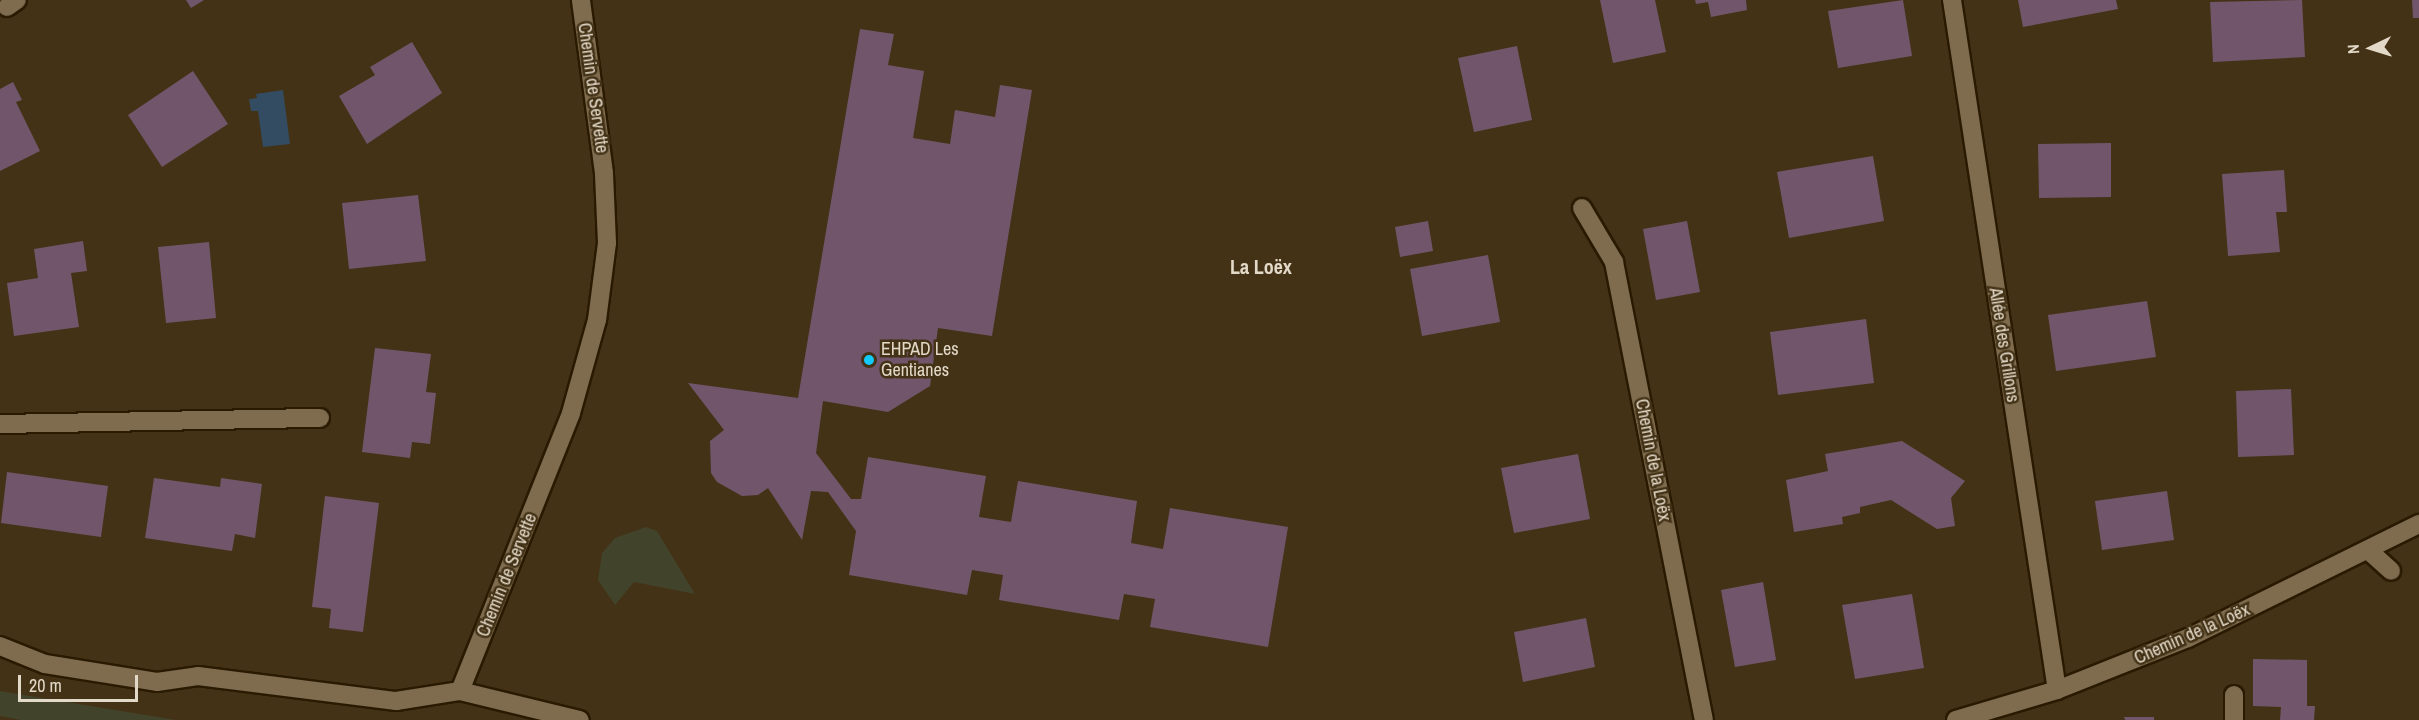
<!DOCTYPE html>
<meta charset="utf-8">
<style>
body{margin:0}
#map{position:relative;width:2419px;height:720px;overflow:hidden;background:#433216;font-family:"Archivo Narrow",sans-serif}
div>[style]{position:absolute}
.green>*{inset:0;background:#42432b}
.water>*{inset:0;background:#334c61}
.building>*{inset:0;background:#71566b}
.roads{filter:drop-shadow(2px 0 #291a00) drop-shadow(-2px 0 #291a00) drop-shadow(0 2px #291a00) drop-shadow(0 -2px #291a00)}
.minor>*{height:18px;margin:-9px;padding:0 9px;transform-origin:9px;border-radius:9px;background:#7f6c4f}
.dots>*{width:16px;height:16px;translate:-50% -50%;box-sizing:border-box;border:3px solid #433216;border-radius:50%}
span{translate:-50% -50%;white-space:nowrap;text-align:center;line-height:1.15;-webkit-text-stroke:5px #433216;paint-order:stroke}
.street-label{font-size:18px;color:#e3d9c8}
.poi-label{font-size:18px;color:#e3d9c8}
.left{translate:0 -50%;text-align:left}
.neighbourhood-label{font-size:20px;color:#e3d9c8;font-weight:700}
.north{position:absolute;left:2341px;top:18px;width:60px;height:60px;-webkit-text-stroke:4px #433216;paint-order:stroke;rotate:266deg;font-size:16px;font-weight:700;line-height:24px;text-align:center;color:#e3d9c8}
.north::after{content:'';display:block;margin:auto;width:21px;height:27px;background:#e3d9c8;clip-path:polygon(50% 0,100% 100%,50% 72%,0 100%)}
.scale{position:absolute;left:18px;top:675px;width:120px;height:27px;box-sizing:border-box;border:3px solid #e3d9c8;border-top:0;padding-left:8px;font-size:18px;line-height:21px;white-space:nowrap;color:#e3d9c8;-webkit-text-stroke:4px #433216;paint-order:stroke}
</style>
<div id="map">
<div class="green">
<i style="clip-path:polygon(646px 527px,657px 531px,695px 594px,634px 582px,615px 605px,598px 580px,602px 553px,615px 538px)"></i>
<i style="clip-path:polygon(0 691px,176px 720px,21px 720px,0 716px)"></i>
</div>
<div class="water">
<i style="clip-path:polygon(283px 90px,290px 144px,263px 147px,258px 111px,251px 111px,249px 99px,257px 98px,256px 94px)"></i>
</div>
<div class="building">
<i style="clip-path:polygon(186px 0,204px 0,191px 8px)"></i>
<i style="clip-path:polygon(1600px 0,1655px 0,1666px 52px,1613px 63px)"></i>
<i style="clip-path:polygon(1695px 0,1746px 0,1747px 10px,1711px 17px,1708px 2px,1696px 4px)"></i>
<i style="clip-path:polygon(1903px 0,1912px 56px,1838px 68px,1828px 11px)"></i>
<i style="clip-path:polygon(2018px 0,2116px 0,2118px 9px,2023px 27px)"></i>
<i style="clip-path:polygon(2302px 0,2305px 57px,2213px 62px,2210px 2px)"></i>
<i style="clip-path:polygon(2412px 0,2419px 0,2419px 18px,2413px 18px)"></i>
<i style="clip-path:polygon(860px 29px,894px 34px,888px 65px,924px 71px,913px 138px,950px 144px,955px 110px,995px 117px,1000px 85px,1032px 90px,992px 336px,938px 328px,930px 386px,888px 412px,823px 401px,816px 453px,851px 499px,861px 499px,868px 457px,986px 476px,979px 517px,1011px 522px,1018px 481px,1137px 501px,1131px 543px,1163px 549px,1170px 508px,1288px 527px,1268px 647px,1150px 627px,1155px 599px,1124px 594px,1119px 620px,999px 600px,1003px 575px,972px 570px,967px 595px,849px 575px,856px 531px,828px 492px,811px 491px,802px 540px,768px 488px,758px 495px,742px 496px,717px 482px,711px 473px,710px 441px,724px 430px,688px 383px,798px 398px)"></i>
<i style="clip-path:polygon(412px 42px,442px 93px,367px 144px,339px 96px,375px 75px,370px 67px)"></i>
<i style="clip-path:polygon(1517px 46px,1532px 120px,1474px 132px,1458px 58px)"></i>
<i style="clip-path:polygon(193px 71px,228px 124px,162px 167px,128px 115px)"></i>
<i style="clip-path:polygon(13px 82px,22px 100px,16px 102px,40px 151px,0 171px,0 89px)"></i>
<i style="clip-path:polygon(2111px 143px,2111px 197px,2039px 198px,2038px 144px)"></i>
<i style="clip-path:polygon(1873px 156px,1884px 221px,1789px 238px,1777px 172px)"></i>
<i style="clip-path:polygon(2284px 170px,2287px 212px,2276px 212px,2280px 252px,2228px 256px,2222px 174px)"></i>
<i style="clip-path:polygon(418px 195px,426px 261px,349px 269px,342px 203px)"></i>
<i style="clip-path:polygon(1428px 221px,1433px 251px,1400px 257px,1395px 227px)"></i>
<i style="clip-path:polygon(1687px 221px,1700px 292px,1656px 300px,1643px 229px)"></i>
<i style="clip-path:polygon(83px 241px,87px 271px,71px 273px,79px 327px,14px 336px,7px 283px,38px 278px,34px 249px)"></i>
<i style="clip-path:polygon(209px 242px,216px 318px,166px 323px,158px 247px)"></i>
<i style="clip-path:polygon(1488px 255px,1500px 322px,1422px 336px,1410px 269px)"></i>
<i style="clip-path:polygon(2147px 301px,2156px 357px,2056px 371px,2048px 315px)"></i>
<i style="clip-path:polygon(1866px 319px,1874px 383px,1778px 395px,1770px 332px)"></i>
<i style="clip-path:polygon(375px 348px,431px 354px,426px 392px,436px 393px,430px 444px,412px 442px,410px 458px,362px 452px)"></i>
<i style="clip-path:polygon(2291px 389px,2294px 455px,2238px 457px,2236px 391px)"></i>
<i style="clip-path:polygon(1902px 441px,1965px 481px,1951px 498px,1955px 526px,1937px 529px,1891px 500px,1860px 507px,1860px 513px,1842px 517px,1843px 524px,1794px 532px,1786px 480px,1828px 471px,1825px 454px)"></i>
<i style="clip-path:polygon(1578px 454px,1590px 519px,1514px 533px,1501px 468px)"></i>
<i style="clip-path:polygon(7px 472px,108px 486px,101px 537px,1px 523px)"></i>
<i style="clip-path:polygon(154px 478px,220px 487px,221px 478px,262px 484px,255px 538px,235px 534px,232px 551px,145px 538px)"></i>
<i style="clip-path:polygon(2167px 491px,2174px 540px,2102px 550px,2095px 501px)"></i>
<i style="clip-path:polygon(325px 496px,379px 503px,363px 632px,329px 628px,331px 609px,312px 607px)"></i>
<i style="clip-path:polygon(1763px 582px,1776px 660px,1735px 667px,1721px 590px)"></i>
<i style="clip-path:polygon(1912px 594px,1924px 668px,1855px 679px,1842px 605px)"></i>
<i style="clip-path:polygon(1586px 618px,1595px 667px,1523px 682px,1514px 632px)"></i>
<i style="clip-path:polygon(2253px 659px,2307px 660px,2307px 706px,2315px 706px,2314px 720px,2280px 720px,2281px 707px,2253px 706px)"></i>
<i style="clip-path:polygon(2124px 717px,2154px 717px,2154px 720px,2125px 720px)"></i>
</div>
<div class="roads">
<div class="minor">
<i style="left:1952px;top:0;width:698px;rotate:81.35deg"></i>
<i style="left:7px;top:7px;width:12px;rotate:-35deg"></i>
<i style="left:1582px;top:208px;width:63px;rotate:59.3deg"></i>
<i style="left:1614px;top:262px;width:467px;rotate:78.9deg"></i>
<i style="left:0;top:424px;width:320px;rotate:-1.1deg"></i>
<i style="left:2368px;top:550px;width:31px;rotate:42deg"></i>
<i style="left:0;top:646px;width:48px;rotate:21.8deg"></i>
<i style="left:45px;top:664px;width:113px;rotate:9.1deg"></i>
<i style="left:157px;top:682px;width:41px;rotate:-8.3deg"></i>
<i style="left:198px;top:676px;width:200px;rotate:7.2deg"></i>
<i style="left:396px;top:701px;width:65px;rotate:-8.9deg"></i>
<i style="left:460px;top:691px;width:123px;rotate:13.6deg"></i>
<i style="left:460px;top:691px;width:299px;rotate:-68.2deg"></i>
<i style="left:571px;top:413px;width:97px;rotate:-74.4deg"></i>
<i style="left:597px;top:320px;width:78px;rotate:-82.6deg"></i>
<i style="left:607px;top:243px;width:70px;rotate:-92.5deg"></i>
<i style="left:604px;top:173px;width:175px;rotate:-97.6deg"></i>
<i style="left:1956px;top:720px;width:105px;rotate:-16.5deg"></i>
<i style="left:2057px;top:690px;width:141px;rotate:-21.7deg"></i>
<i style="left:2188px;top:638px;width:258px;rotate:-26.3deg"></i>
<i style="left:2234px;top:720px;width:25px;rotate:-90deg"></i>
</div>
</div>
<div class="dots">
<i style="left:869px;top:360px;background:#13cafb"></i>
</div>
<div class="street-label">
<span style="left:593px;top:88px;rotate:82deg">Chemin de Servette</span>
<span style="left:2004px;top:345px;rotate:81deg">Allée des Grillons</span>
<span style="left:1653px;top:460px;rotate:79deg">Chemin de la Loëx</span>
<span style="left:507px;top:575px;rotate:-68deg">Chemin de Servette</span>
<span style="left:2192px;top:634px;rotate:-24deg">Chemin de la Loëx</span>
</div>
<div class="poi-label">
<span class="left" style="left:881px;top:360px">EHPAD Les<br>Gentianes</span>
</div>
<div class="neighbourhood-label">
<span style="left:1261px;top:266px">La Loëx</span>
</div>
<div class="north">N</div>
<div class="scale">20 m</div>
</div>
